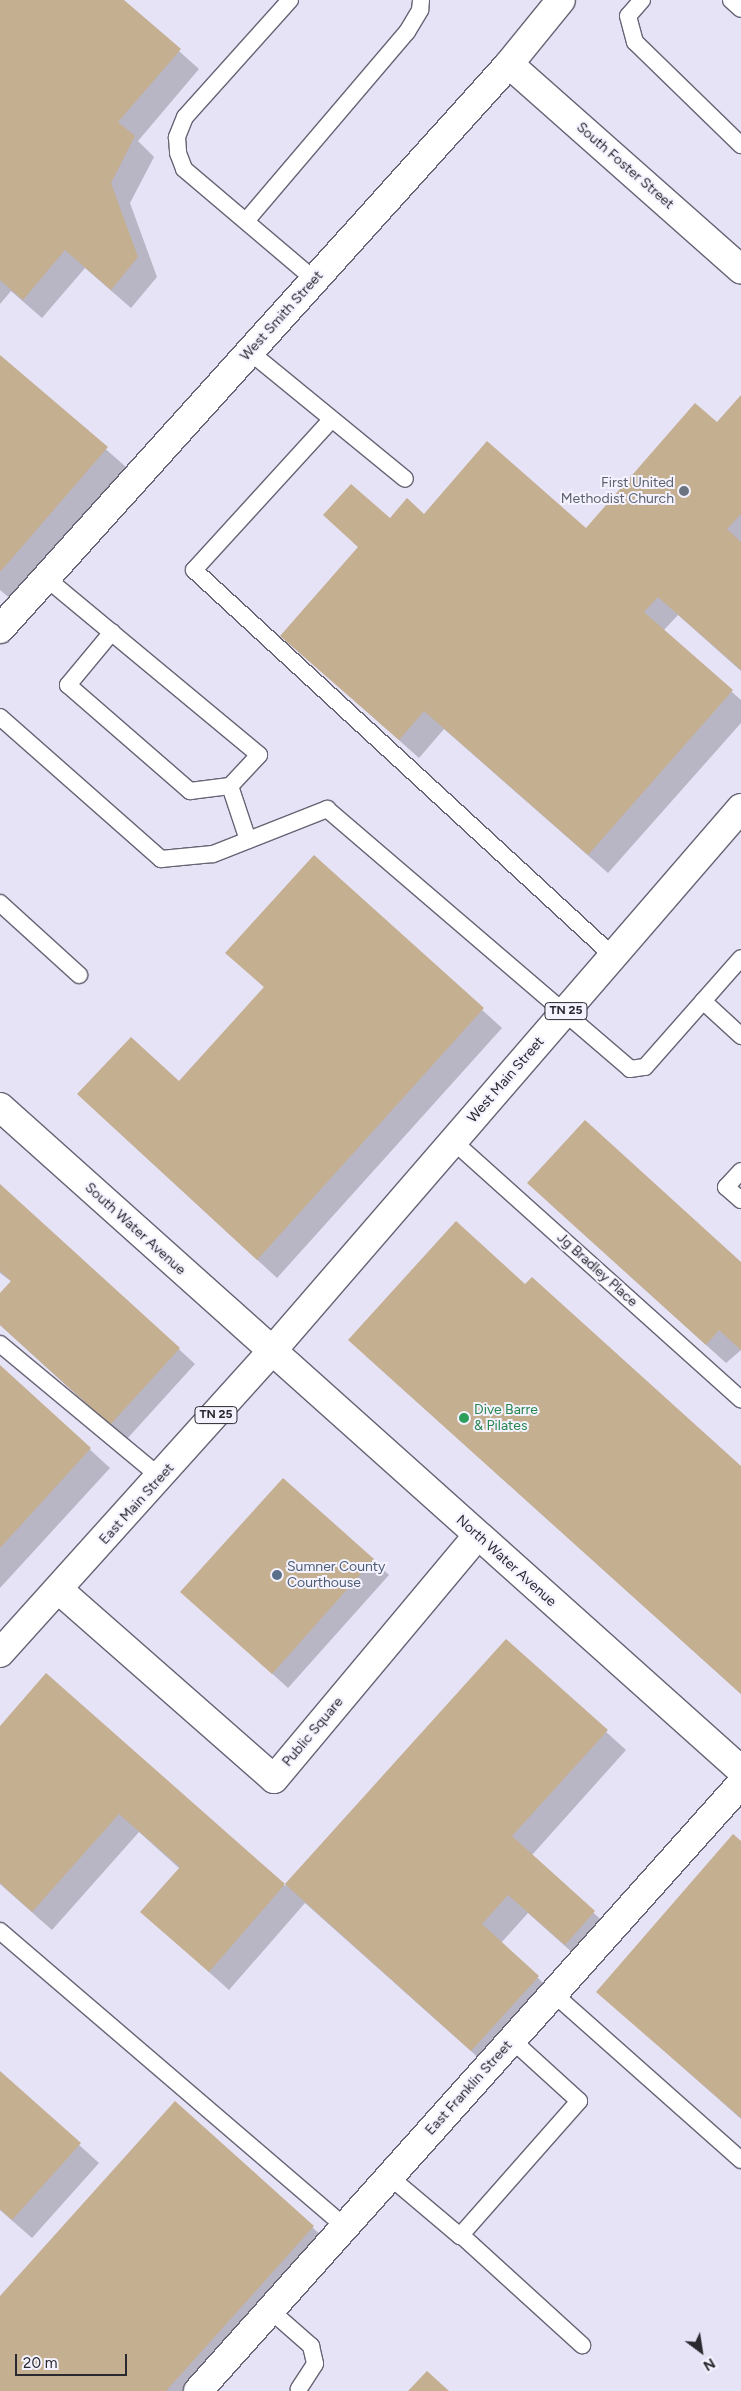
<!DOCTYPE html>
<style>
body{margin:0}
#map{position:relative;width:741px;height:2391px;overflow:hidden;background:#e7e3f7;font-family:Figtree,sans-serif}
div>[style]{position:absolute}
.shadow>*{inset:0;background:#0003}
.building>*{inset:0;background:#c4af90}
.roads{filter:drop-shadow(1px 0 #686475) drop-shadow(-1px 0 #686475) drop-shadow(0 1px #686475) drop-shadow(0 -1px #686475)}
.service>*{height:16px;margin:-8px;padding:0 8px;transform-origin:8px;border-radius:8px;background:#fff}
.minor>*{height:28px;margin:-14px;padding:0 14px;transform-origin:14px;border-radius:14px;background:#fff}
.secondary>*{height:28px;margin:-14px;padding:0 14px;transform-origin:14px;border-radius:14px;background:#fff}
.primary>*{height:28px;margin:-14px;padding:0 14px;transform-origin:14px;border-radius:14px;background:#fff}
.dots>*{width:14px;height:14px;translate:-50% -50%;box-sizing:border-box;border:2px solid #f4f2fe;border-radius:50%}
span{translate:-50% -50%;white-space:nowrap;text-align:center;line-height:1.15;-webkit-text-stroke:4px #f4f2fe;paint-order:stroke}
.shield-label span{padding:1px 4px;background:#f4f2fe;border:1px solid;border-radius:4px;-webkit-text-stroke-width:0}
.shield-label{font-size:12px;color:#2a2930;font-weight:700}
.street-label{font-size:14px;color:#2a2930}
.worship-label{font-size:14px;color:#5b616d}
.right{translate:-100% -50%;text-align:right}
.leisure-label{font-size:14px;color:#27864d}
.left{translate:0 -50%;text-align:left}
.service-label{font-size:14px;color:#4e5e75}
.north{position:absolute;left:676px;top:2326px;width:50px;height:50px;-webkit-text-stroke:4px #f4f2fe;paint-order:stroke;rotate:149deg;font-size:14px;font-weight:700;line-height:20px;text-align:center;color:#2a2930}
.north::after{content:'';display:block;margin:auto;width:18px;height:22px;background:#2a2930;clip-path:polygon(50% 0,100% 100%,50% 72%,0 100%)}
.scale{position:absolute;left:15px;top:2354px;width:112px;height:22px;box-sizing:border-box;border:2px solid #2a2930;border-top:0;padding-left:6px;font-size:15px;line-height:18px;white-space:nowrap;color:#2a2930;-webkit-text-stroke:4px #f4f2fe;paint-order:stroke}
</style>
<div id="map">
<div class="shadow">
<i style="clip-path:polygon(0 0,122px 0,199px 69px,138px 141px,154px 157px,130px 203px,157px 277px,131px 308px,85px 268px,42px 318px,11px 291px,0 304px)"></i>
<i style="clip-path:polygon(0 356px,126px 467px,12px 600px,0 590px)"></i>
<i style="clip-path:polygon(741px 397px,741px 671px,678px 615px,663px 631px,741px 700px,741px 723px,608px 873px,444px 729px,419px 758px,282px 636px,359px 548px,325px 515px,390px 519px,424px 515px,586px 530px,718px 424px)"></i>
<i style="clip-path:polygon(314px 857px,502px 1028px,277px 1278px,98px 1113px,179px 1083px,265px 988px,227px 953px)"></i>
<i style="clip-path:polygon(0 1185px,195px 1364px,126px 1440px,0 1325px,0 1295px,12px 1282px,0 1273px)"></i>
<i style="clip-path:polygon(548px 1202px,741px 1264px,741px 1350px,726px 1363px)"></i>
<i style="clip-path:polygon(526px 1286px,741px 1467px,741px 1694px,365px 1355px)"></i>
<i style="clip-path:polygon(0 1367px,110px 1468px,0 1588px)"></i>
<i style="clip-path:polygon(373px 1560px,389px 1575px,288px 1688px,182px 1592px)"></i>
<i style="clip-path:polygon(506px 1641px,626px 1750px,532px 1855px,613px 1931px,584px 1963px,528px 1913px,501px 1943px,557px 1996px,491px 2069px,305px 1903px,229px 1990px,142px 1912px,180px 1869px,139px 1832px,52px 1930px,0 1884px,0 1728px,46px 1675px,285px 1886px)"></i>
<i style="clip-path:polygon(741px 1842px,741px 2119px,598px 1992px)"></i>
<i style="clip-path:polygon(0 2073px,99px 2163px,32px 2238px,0 2210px)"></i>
<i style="clip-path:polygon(175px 2103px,333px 2246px,203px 2391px,0 2391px,0 2298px)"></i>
</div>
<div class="building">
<i style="clip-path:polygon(0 0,124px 0,181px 49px,118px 122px,135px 136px,111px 183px,138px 257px,111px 290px,65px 250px,23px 300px,0 280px)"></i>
<i style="clip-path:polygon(0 355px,108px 447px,0 572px)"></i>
<i style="clip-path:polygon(741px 395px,741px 514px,727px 529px,741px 542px,741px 670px,658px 597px,644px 612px,733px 690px,588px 855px,424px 711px,399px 740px,280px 636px,358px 547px,323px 515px,351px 484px,390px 518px,407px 498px,424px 514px,487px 441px,586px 528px,695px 403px,717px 422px)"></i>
<i style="clip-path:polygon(314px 855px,484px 1008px,257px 1260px,77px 1094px,131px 1037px,179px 1081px,264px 987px,225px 953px)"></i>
<i style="clip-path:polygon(585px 1120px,741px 1262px,741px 1350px,719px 1330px,706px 1345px,527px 1183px)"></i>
<i style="clip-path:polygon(0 1184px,180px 1348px,110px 1425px,0 1325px,0 1293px,11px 1281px,0 1271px)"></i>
<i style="clip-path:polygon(456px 1221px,525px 1284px,532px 1277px,741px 1466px,741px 1694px,348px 1340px)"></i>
<i style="clip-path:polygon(0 1365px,91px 1448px,0 1548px)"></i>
<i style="clip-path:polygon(283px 1478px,374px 1559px,272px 1674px,180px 1592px)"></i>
<i style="clip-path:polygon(506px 1639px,608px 1730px,512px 1836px,595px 1911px,565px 1945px,508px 1895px,482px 1924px,539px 1976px,471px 2051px,285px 1884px)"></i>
<i style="clip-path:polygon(46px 1673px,285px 1884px,209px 1972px,140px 1912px,180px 1867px,119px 1814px,32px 1912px,0 1883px,0 1726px)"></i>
<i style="clip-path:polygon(733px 1834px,741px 1841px,741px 2118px,596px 1992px)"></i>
<i style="clip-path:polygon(0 2071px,81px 2143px,12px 2220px,0 2209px)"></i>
<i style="clip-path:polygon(175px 2101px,314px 2226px,166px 2391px,0 2391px,0 2296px)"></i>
<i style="clip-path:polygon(427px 2371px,449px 2391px,408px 2391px)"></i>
</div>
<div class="roads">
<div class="service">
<i style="left:290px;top:0;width:157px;rotate:131.9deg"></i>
<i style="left:185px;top:117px;width:22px;rotate:112deg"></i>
<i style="left:177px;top:137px;width:16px;rotate:86deg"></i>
<i style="left:178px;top:153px;width:17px;rotate:69deg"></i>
<i style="left:184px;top:169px;width:172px;rotate:40.3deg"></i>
<i style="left:642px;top:0;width:21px;rotate:131deg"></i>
<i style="left:628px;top:16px;width:27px;rotate:75deg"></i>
<i style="left:635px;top:42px;width:148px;rotate:44.2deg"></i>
<i style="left:731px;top:0;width:13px;rotate:42deg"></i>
<i style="left:246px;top:221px;width:248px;rotate:-49.6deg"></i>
<i style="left:407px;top:32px;width:26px;rotate:-59deg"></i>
<i style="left:420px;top:10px;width:10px;rotate:-84deg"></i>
<i style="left:250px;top:352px;width:200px;rotate:39.3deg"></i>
<i style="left:331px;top:420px;width:203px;rotate:132.4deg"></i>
<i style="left:194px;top:570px;width:570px;rotate:42.65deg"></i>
<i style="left:46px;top:578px;width:277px;rotate:39.7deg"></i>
<i style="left:259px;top:755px;width:42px;rotate:133.1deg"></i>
<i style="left:230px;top:786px;width:57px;rotate:71.6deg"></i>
<i style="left:112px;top:632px;width:69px;rotate:129.7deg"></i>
<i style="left:68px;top:685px;width:162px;rotate:41deg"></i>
<i style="left:190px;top:791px;width:40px;rotate:-7.1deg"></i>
<i style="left:0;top:717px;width:215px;rotate:41.4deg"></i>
<i style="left:161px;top:859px;width:52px;rotate:-5.5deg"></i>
<i style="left:213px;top:854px;width:123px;rotate:-21.5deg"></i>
<i style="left:327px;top:809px;width:399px;rotate:40.6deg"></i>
<i style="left:630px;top:1069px;width:15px;rotate:-8deg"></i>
<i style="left:645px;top:1067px;width:145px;rotate:-48.6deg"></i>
<i style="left:0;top:903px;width:107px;rotate:42.3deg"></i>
<i style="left:703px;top:1001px;width:52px;rotate:42.6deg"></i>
<i style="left:453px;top:1141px;width:387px;rotate:41.9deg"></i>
<i style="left:741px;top:1171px;width:22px;rotate:133deg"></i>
<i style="left:726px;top:1187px;width:20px;rotate:41deg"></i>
<i style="left:0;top:1344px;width:208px;rotate:39.7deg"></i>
<i style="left:0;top:1931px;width:455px;rotate:40.6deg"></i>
<i style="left:554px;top:1994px;width:250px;rotate:41.6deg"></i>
<i style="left:390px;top:2177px;width:92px;rotate:40.1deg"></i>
<i style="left:460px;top:2236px;width:180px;rotate:-48.6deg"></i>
<i style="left:579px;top:2101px;width:91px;rotate:-137.7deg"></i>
<i style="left:461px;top:2235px;width:164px;rotate:42.3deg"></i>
<i style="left:270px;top:2310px;width:55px;rotate:41.3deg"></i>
<i style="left:311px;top:2346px;width:18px;rotate:77deg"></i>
<i style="left:315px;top:2364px;width:30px;rotate:123deg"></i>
</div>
<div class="minor">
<i style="left:509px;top:64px;width:310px;rotate:41.5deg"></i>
<i style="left:0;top:629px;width:760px;rotate:-47.98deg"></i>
<i style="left:509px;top:64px;width:82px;rotate:-50.9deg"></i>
<i style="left:59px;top:1590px;width:286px;rotate:41.3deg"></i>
<i style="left:274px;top:1779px;width:317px;rotate:-50.1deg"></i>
<i style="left:198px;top:2391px;width:814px;rotate:-48.19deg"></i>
</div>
<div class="secondary">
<i style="left:0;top:1107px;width:994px;rotate:41.82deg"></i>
</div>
<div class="primary">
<i style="left:0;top:1653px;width:405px;rotate:-48deg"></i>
<i style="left:271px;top:1352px;width:719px;rotate:-49.17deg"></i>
</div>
</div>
<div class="dots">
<i style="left:684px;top:491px;background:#6b7280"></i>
<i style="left:464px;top:1418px;background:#2e9e5b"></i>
<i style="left:277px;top:1575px;background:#5c6f8a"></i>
</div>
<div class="shield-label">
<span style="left:566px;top:1011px">TN 25</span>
<span style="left:216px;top:1415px">TN 25</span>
</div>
<div class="street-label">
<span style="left:625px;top:166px;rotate:41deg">South Foster Street</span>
<span style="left:282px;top:316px;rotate:-48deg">West Smith Street</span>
<span style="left:506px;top:1080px;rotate:-49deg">West Main Street</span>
<span style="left:135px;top:1229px;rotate:42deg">South Water Avenue</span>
<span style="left:597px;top:1270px;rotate:42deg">Jg Bradley Place</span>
<span style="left:137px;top:1504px;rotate:-48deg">East Main Street</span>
<span style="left:506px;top:1561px;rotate:42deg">North Water Avenue</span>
<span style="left:313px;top:1732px;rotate:-50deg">Public Square</span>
<span style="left:469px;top:2088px;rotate:-48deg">East Franklin Street</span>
</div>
<div class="worship-label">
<span class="right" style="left:674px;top:491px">First United<br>Methodist Church</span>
</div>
<div class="leisure-label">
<span class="left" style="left:474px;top:1418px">Dive Barre<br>&amp; Pilates</span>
</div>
<div class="service-label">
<span class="left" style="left:287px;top:1575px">Sumner County<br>Courthouse</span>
</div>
<div class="north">N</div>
<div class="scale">20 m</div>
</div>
